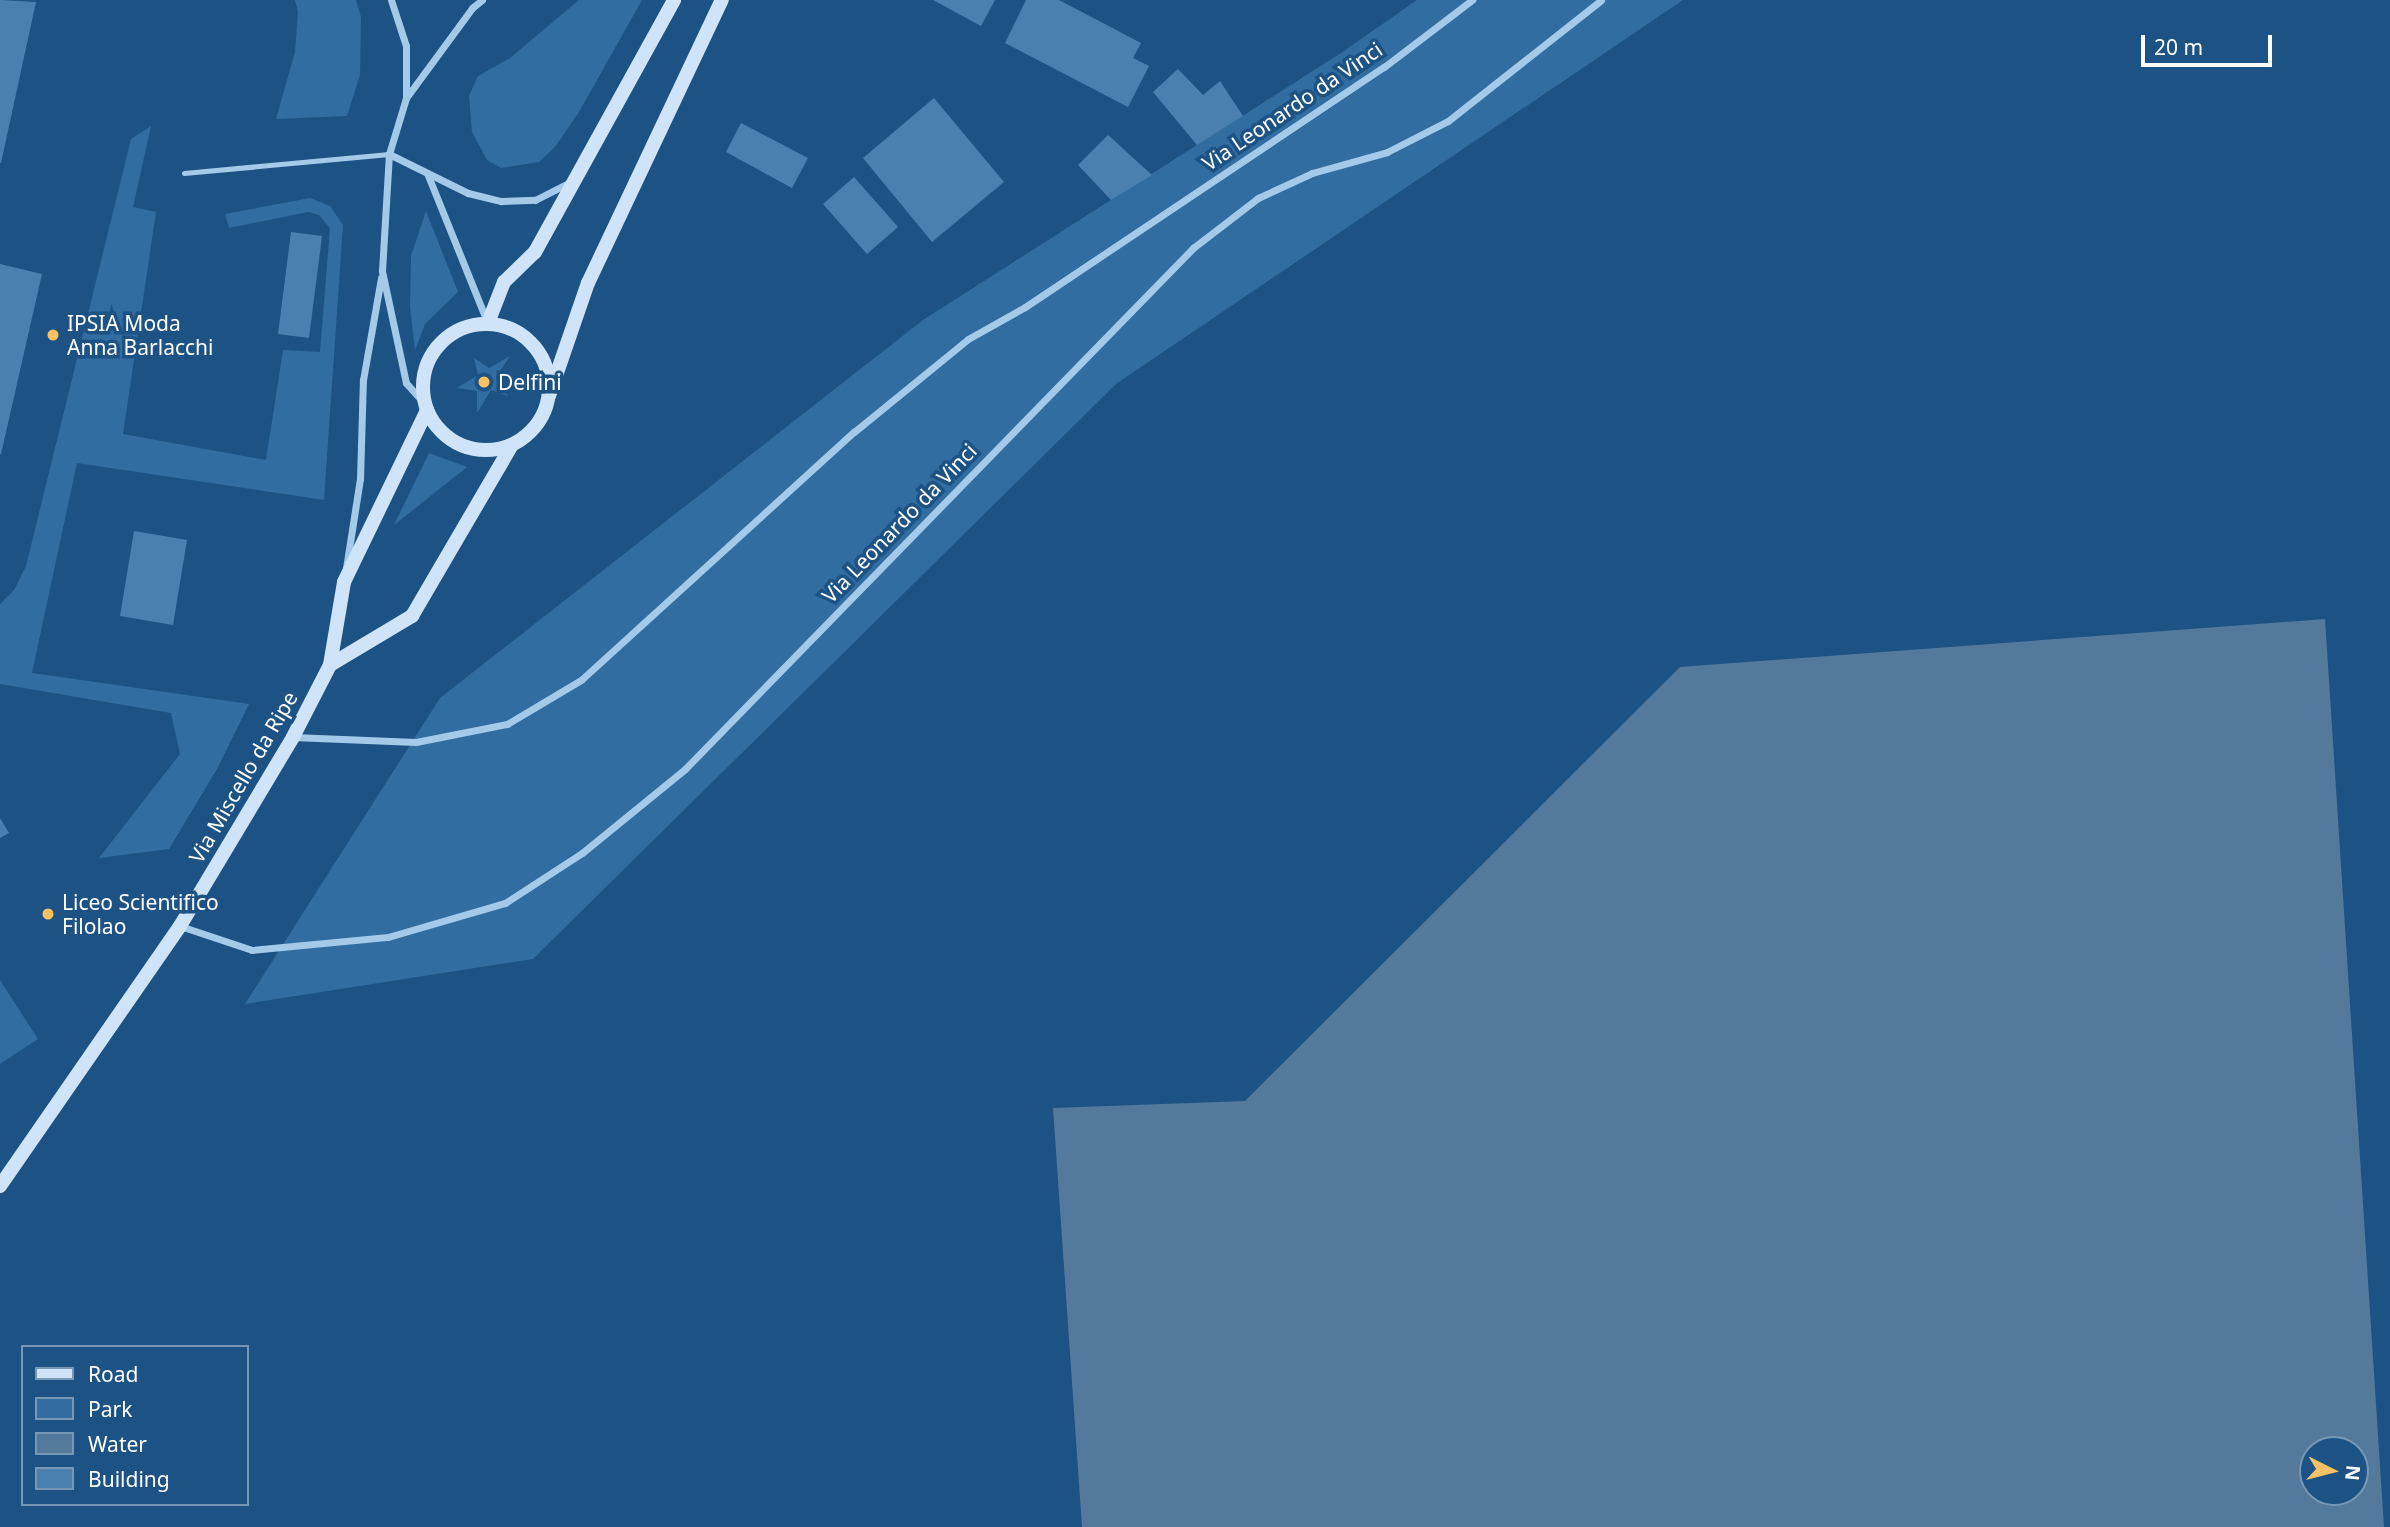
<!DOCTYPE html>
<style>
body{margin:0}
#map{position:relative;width:2390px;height:1527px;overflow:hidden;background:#1d5384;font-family:"Noto Sans",sans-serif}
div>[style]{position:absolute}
.green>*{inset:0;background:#316da1}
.water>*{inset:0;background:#53799d}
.building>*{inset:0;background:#4a80af}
.lane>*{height:5px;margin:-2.5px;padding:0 2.5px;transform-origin:2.5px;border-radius:2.5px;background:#a4caea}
.street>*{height:7px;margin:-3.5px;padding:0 3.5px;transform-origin:3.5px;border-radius:3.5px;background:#a4caea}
.secondary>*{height:14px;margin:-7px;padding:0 7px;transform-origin:7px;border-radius:7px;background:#cfe4f8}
.secondary>.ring{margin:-7px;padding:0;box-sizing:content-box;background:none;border:14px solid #cfe4f8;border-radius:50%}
.dots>*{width:19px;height:19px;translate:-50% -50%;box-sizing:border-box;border:4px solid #1d5384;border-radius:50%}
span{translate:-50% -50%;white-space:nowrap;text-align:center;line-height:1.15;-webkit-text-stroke:7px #1d5384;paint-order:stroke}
.street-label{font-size:21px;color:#fff}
.poi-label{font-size:21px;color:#fff}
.left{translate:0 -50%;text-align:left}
.legend{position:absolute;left:21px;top:1345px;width:228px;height:161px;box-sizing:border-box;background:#1d5384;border:2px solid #7798b5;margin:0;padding:9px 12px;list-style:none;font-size:21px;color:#fff}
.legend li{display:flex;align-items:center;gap:14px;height:35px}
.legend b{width:35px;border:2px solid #7798b5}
.north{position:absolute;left:2299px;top:1436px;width:70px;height:70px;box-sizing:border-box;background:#1d5384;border:2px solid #7798b5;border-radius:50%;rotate:96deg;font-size:19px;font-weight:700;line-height:28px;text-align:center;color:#fff}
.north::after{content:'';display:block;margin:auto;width:24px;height:32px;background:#fac162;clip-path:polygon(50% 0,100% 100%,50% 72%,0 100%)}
.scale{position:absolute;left:2141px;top:35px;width:131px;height:32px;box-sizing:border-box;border:4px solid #fff;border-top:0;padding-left:9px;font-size:21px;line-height:24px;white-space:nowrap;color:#fff;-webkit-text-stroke:5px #1d5384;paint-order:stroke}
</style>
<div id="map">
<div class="green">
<i style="clip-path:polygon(295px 0,356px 0,361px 17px,360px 75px,347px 116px,276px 119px,295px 52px,298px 12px)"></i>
<i style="clip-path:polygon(579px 0,642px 0,579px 112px,555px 147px,539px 162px,501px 168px,487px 160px,472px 132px,469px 96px,478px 76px,510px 58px)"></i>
<i style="clip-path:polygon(1417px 0,1683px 0,1116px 384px,533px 959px,245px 1004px,440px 698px,923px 320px,1341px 53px)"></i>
<i style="clip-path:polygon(151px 126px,133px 207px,156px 212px,123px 434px,266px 460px,283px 350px,320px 352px,330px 228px,319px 215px,308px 212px,229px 228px,225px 214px,310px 198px,330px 206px,343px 225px,324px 500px,77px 463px,32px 673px,249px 704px,217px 769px,169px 849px,99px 858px,180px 754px,171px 713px,0 684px,0 604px,14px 590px,26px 566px,131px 139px)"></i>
<i style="clip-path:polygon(426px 211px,458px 292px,425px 324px,415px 350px,410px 307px,411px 256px)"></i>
<i style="clip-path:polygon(510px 356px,496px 377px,508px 396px,491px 390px,477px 413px,477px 391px,457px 388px,478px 375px,474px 358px,489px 368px)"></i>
<i style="clip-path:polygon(429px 453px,467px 467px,394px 525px)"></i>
<i style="clip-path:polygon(0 980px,38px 1039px,0 1064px)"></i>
</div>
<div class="water">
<i style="clip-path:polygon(evenodd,2325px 619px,2384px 1527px,1082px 1527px,1053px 1108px,1245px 1101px,1680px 667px,2325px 619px,2313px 1450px,2355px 1450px,2355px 1492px,2313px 1492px,2313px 1450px)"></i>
</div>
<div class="building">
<i style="clip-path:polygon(0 0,36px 2px,1px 163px,0 163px)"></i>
<i style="clip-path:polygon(933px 0,995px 0,981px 26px)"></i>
<i style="clip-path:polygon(1026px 0,1059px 0,1141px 43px,1133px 58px,1149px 66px,1128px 107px,1005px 43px)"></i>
<i style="clip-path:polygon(1178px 69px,1203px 95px,1220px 81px,1243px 116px,1197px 145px,1153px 92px)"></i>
<i style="clip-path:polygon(934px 98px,1004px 182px,932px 242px,863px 158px)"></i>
<i style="clip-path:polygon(741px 123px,808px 158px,792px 188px,726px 152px)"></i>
<i style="clip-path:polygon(1108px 135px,1152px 175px,1111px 200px,1078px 165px)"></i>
<i style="clip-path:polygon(854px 177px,898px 227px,867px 254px,823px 204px)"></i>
<i style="clip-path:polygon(291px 232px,322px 236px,309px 338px,278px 334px)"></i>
<i style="clip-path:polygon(0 264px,42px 274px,1px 454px,0 454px)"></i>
<i style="clip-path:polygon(134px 531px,187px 540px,173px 625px,120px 616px)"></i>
<i style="clip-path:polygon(0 818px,9px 833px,0 838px)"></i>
</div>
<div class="lane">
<i style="left:184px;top:173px;width:206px;rotate:-5.3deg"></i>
</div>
<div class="street">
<i style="left:391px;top:0;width:48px;rotate:71.9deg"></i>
<i style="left:406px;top:46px;width:52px;rotate:90deg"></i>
<i style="left:389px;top:154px;width:88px;rotate:26.3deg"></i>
<i style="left:468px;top:193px;width:34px;rotate:14deg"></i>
<i style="left:501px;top:201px;width:34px;rotate:-2deg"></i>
<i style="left:535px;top:200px;width:39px;rotate:-27deg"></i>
<i style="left:427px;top:173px;width:157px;rotate:68deg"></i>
<i style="left:424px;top:403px;width:27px;rotate:-132deg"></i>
<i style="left:406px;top:383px;width:115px;rotate:-102.1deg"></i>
<i style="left:382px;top:271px;width:117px;rotate:-86.6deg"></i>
<i style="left:389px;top:154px;width:59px;rotate:-73.1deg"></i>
<i style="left:406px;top:98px;width:112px;rotate:-53.7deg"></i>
<i style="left:472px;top:8px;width:13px;rotate:-39deg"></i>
<i style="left:346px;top:568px;width:90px;rotate:-81.1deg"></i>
<i style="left:360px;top:479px;width:99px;rotate:-88.3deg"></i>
<i style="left:363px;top:380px;width:104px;rotate:-80deg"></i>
<i style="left:293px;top:737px;width:123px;rotate:2.3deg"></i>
<i style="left:416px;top:742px;width:93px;rotate:-11.2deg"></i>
<i style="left:507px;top:724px;width:86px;rotate:-30.7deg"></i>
<i style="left:581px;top:680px;width:369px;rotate:-42.3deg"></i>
<i style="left:854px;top:432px;width:147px;rotate:-39.2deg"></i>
<i style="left:968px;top:339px;width:65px;rotate:-29.3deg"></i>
<i style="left:1025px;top:307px;width:432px;rotate:-33.8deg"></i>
<i style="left:1384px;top:67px;width:111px;rotate:-37.3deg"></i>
<i style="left:180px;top:926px;width:76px;rotate:18.4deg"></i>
<i style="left:252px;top:950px;width:137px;rotate:-5.5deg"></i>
<i style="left:388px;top:937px;width:122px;rotate:-16.2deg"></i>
<i style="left:505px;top:903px;width:92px;rotate:-33deg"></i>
<i style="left:582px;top:853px;width:133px;rotate:-39.2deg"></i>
<i style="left:685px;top:769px;width:728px;rotate:-45.72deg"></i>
<i style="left:1193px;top:248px;width:82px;rotate:-37.6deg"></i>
<i style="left:1258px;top:198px;width:60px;rotate:-24.8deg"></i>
<i style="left:1312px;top:173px;width:78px;rotate:-15.6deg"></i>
<i style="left:1387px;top:152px;width:68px;rotate:-26.9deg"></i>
<i style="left:1448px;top:121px;width:195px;rotate:-38.3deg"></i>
</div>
<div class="secondary">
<i style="left:488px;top:323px;width:44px;rotate:-68.7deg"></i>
<i style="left:504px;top:282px;width:43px;rotate:-44.1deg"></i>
<i style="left:535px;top:252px;width:288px;rotate:-61.1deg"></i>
<i class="ring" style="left:423px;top:324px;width:112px;height:112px"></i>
<i style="left:549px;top:396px;width:120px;rotate:-71deg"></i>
<i style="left:588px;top:283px;width:313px;rotate:-64.7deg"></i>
<i style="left:330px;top:665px;width:96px;rotate:-30.9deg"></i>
<i style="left:412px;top:616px;width:198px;rotate:-59.7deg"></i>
<i style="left:0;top:1186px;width:316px;rotate:-55.3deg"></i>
<i style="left:180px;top:926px;width:220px;rotate:-59.1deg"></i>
<i style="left:293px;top:737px;width:81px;rotate:-62.8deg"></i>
<i style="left:330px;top:665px;width:84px;rotate:-80.4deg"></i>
<i style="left:344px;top:582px;width:191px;rotate:-64.2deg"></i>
</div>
<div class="dots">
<i style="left:53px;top:335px;background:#fac162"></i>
<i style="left:484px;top:382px;background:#fac162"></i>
<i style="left:48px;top:914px;background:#fac162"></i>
</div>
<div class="street-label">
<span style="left:1292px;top:106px;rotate:-34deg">Via Leonardo da Vinci</span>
<span style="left:899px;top:523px;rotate:-46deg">Via Leonardo da Vinci</span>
<span style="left:243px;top:777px;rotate:-60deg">Via Miscello da Ripe</span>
</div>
<div class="poi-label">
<span class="left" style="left:67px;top:335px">IPSIA Moda<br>Anna Barlacchi</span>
<span class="left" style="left:498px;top:382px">Delfini</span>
<span class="left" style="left:62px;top:914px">Liceo Scientifico<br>Filolao</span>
</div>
<ul class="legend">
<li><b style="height:9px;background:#cfe4f8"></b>Road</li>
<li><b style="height:19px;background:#316da1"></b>Park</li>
<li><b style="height:19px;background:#53799d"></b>Water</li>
<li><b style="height:19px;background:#4a80af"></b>Building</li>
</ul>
<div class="north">N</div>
<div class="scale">20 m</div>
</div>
